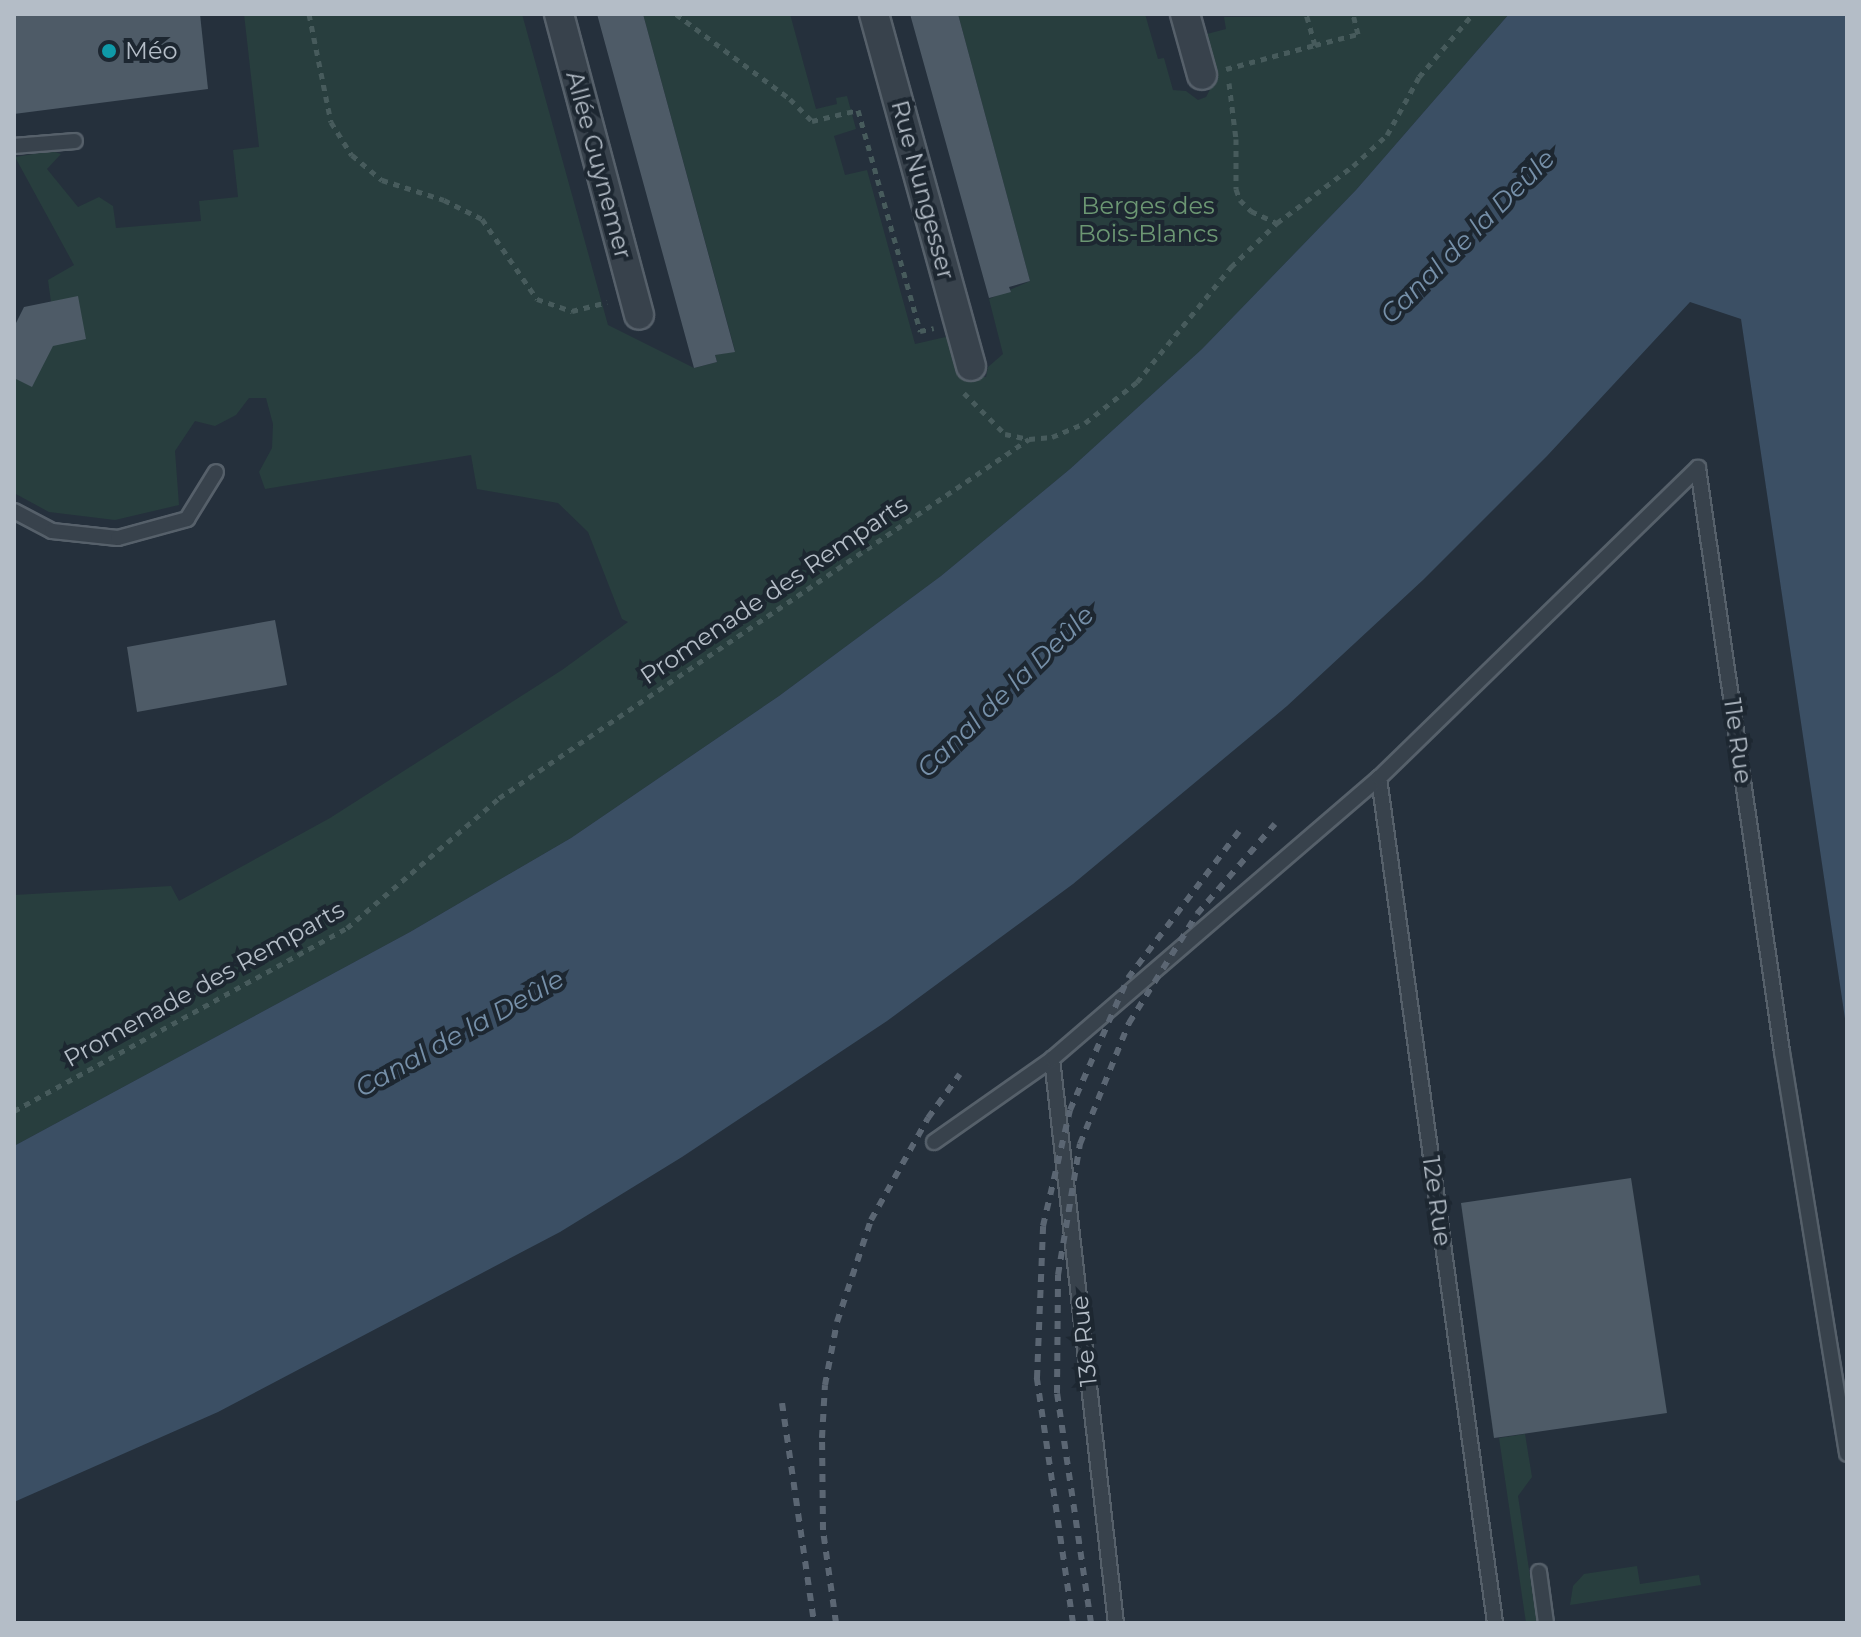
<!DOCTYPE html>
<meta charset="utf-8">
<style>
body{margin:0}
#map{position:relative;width:1861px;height:1637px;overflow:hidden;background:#25303c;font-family:Montserrat,sans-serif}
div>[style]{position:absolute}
.green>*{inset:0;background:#283e3e}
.water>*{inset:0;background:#3b4f64}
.building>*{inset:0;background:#4e5b67}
.path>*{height:5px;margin-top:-2.5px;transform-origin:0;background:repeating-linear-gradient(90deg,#475b5c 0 6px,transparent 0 12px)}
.roads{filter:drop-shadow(2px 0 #56606a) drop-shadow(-2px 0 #56606a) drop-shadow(0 2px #56606a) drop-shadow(0 -2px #56606a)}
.lane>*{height:14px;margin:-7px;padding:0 7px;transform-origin:7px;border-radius:7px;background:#38424c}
.street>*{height:28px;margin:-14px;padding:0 14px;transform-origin:14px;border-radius:14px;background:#38424c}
.rail>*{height:6px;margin-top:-3px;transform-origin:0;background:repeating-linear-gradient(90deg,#5b6673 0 8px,transparent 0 16px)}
.dots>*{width:22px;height:22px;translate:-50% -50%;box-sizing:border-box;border:4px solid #1d2731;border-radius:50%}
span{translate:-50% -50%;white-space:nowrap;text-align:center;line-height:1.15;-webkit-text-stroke:8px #1d2731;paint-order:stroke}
.poi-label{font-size:24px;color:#b4bdc7}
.left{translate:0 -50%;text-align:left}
.street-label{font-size:24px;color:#b4bdc7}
.park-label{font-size:24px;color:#6c9773}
.water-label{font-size:26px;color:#7690a9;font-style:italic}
.frame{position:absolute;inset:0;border:16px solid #b4bdc7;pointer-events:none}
</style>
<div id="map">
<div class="green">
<i style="clip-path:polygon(244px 14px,522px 14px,608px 325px,694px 368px,717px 362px,715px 355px,735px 351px,643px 14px,790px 14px,816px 109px,837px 104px,836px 98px,847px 96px,856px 129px,834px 136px,845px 175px,867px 170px,915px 344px,950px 336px,976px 377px,986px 377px,988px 367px,1003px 354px,989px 299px,1030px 281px,958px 14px,1145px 14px,1158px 59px,1164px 58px,1173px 90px,1186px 91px,1198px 100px,1206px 97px,1215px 80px,1203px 35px,1226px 29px,1224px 17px,1509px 14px,1356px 190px,1202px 349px,1070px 469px,941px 576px,779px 696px,571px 838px,410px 932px,14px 1146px,14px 895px,171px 886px,179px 901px,330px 818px,562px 670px,628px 622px,622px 619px,588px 532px,558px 503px,477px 489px,471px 455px,265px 489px,259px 472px,272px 448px,273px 424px,266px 398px,249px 398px,236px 415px,215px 426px,195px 421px,175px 451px,179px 505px,115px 520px,49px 512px,14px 493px,14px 378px,51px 302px,48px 280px,74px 265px,15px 157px,52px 151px,61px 154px,47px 169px,78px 207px,99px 197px,113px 206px,116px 228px,201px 221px,199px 201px,238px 197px,233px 150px,259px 147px)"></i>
<i style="clip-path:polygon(1525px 1434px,1532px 1477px,1518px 1496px,1537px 1623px,1526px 1623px,1499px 1438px)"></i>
<i style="clip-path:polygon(1637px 1566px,1640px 1584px,1699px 1575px,1701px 1585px,1570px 1605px,1573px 1586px,1584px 1574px)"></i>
</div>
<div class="water">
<i style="clip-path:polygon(1509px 14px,1847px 14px,1847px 1032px,1741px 319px,1690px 302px,1547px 456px,1423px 580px,1287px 706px,1073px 884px,887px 1021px,682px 1157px,560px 1232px,218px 1412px,14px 1502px,14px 1146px,410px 932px,571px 838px,779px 696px,941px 576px,1070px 469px,1202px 349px,1356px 190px)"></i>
</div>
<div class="building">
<i style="clip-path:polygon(14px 14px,200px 14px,208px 89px,14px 114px)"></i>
<i style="clip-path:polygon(597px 14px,643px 14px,735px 352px,715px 355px,717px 362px,694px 368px)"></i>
<i style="clip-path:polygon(910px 14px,958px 14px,1030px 281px,1009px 287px,1011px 292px,989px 298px)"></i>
<i style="clip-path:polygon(78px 296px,86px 339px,53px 346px,32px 387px,14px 378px,14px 327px,24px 307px)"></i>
<i style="clip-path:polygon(275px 620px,287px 685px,137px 712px,127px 647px)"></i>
<i style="clip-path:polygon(1631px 1178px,1667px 1413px,1494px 1438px,1461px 1203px)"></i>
</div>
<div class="path">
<i style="left:309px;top:14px;width:110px;rotate:78.5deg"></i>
<i style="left:331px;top:122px;width:39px;rotate:58deg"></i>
<i style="left:352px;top:155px;width:39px;rotate:40deg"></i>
<i style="left:382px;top:180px;width:65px;rotate:17.9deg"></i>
<i style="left:444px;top:200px;width:42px;rotate:26.6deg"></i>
<i style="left:482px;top:219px;width:97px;rotate:55.5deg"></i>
<i style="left:537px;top:299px;width:37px;rotate:19deg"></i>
<i style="left:572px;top:311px;width:36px;rotate:-14deg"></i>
<i style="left:676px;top:14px;width:142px;rotate:36.7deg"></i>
<i style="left:790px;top:99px;width:31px;rotate:45deg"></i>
<i style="left:812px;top:121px;width:47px;rotate:-13.4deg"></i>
<i style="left:858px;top:110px;width:230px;rotate:74.3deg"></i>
<i style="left:920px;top:331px;width:14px;rotate:-12deg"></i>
<i style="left:1315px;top:45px;width:44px;rotate:-14.3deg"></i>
<i style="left:1358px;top:34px;width:21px;rotate:-104deg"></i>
<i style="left:1226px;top:69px;width:92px;rotate:-15.1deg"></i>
<i style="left:1315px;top:45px;width:32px;rotate:-106deg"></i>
<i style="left:1229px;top:83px;width:56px;rotate:82.9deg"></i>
<i style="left:1236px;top:139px;width:50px;rotate:90deg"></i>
<i style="left:1236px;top:189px;width:12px;rotate:70deg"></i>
<i style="left:1240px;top:200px;width:16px;rotate:45deg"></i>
<i style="left:1251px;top:211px;width:29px;rotate:25deg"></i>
<i style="left:964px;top:393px;width:58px;rotate:45deg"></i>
<i style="left:1005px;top:434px;width:24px;rotate:12deg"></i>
<i style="left:14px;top:1111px;width:380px;rotate:-28.8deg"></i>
<i style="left:347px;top:928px;width:200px;rotate:-40.5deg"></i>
<i style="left:499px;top:798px;width:640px;rotate:-34.11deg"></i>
<i style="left:1029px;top:439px;width:23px;rotate:-5deg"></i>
<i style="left:1052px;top:437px;width:36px;rotate:-23deg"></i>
<i style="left:1085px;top:423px;width:66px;rotate:-38.3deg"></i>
<i style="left:1137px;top:382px;width:149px;rotate:-50.7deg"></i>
<i style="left:1231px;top:267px;width:64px;rotate:-43.7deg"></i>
<i style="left:1277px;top:223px;width:95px;rotate:-36.9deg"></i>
<i style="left:1353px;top:166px;width:46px;rotate:-42.4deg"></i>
<i style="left:1387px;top:135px;width:66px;rotate:-61.1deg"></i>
<i style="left:1419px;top:77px;width:83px;rotate:-49.4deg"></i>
</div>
<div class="roads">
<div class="lane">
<i style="left:14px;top:146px;width:61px;rotate:-4.7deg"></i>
<i style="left:14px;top:511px;width:43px;rotate:27.8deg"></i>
<i style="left:52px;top:531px;width:66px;rotate:6.1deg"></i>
<i style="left:118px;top:538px;width:72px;rotate:-15.4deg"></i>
<i style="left:187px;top:519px;width:55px;rotate:-58.3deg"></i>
<i style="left:1379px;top:778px;width:853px;rotate:82.18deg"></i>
<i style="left:1052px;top:1059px;width:568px;rotate:83.53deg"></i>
<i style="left:934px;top:1142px;width:144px;rotate:-35.1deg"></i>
<i style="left:1052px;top:1059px;width:431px;rotate:-40.7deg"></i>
<i style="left:1379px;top:778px;width:445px;rotate:-44.2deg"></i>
<i style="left:1698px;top:468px;width:590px;rotate:81.81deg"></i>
<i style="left:1782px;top:1052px;width:407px;rotate:80.8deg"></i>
<i style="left:1539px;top:1572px;width:51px;rotate:82.2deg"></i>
</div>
<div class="street">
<i style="left:559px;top:14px;width:311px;rotate:75.1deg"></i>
<i style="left:874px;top:14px;width:365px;rotate:74.6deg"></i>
<i style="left:1185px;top:14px;width:63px;rotate:74.4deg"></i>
</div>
</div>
<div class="rail">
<i style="left:782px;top:1403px;width:222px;rotate:81.7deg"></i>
<i style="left:836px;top:1623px;width:94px;rotate:-98deg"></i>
<i style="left:823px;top:1530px;width:92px;rotate:-90.6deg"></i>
<i style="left:822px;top:1438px;width:53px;rotate:-86.8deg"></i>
<i style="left:825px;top:1385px;width:64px;rotate:-79.2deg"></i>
<i style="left:837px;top:1322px;width:108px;rotate:-71.6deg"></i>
<i style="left:871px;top:1220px;width:117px;rotate:-60.8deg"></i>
<i style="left:928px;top:1118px;width:54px;rotate:-54deg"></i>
<i style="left:1073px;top:1623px;width:248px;rotate:-98.4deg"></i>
<i style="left:1037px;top:1378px;width:152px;rotate:-87.7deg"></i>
<i style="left:1043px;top:1226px;width:119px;rotate:-76.9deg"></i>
<i style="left:1070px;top:1110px;width:144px;rotate:-66.3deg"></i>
<i style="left:1128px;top:978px;width:184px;rotate:-52.9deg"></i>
<i style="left:1091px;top:1623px;width:232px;rotate:-98.4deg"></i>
<i style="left:1057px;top:1393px;width:118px;rotate:-89.5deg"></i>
<i style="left:1058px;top:1275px;width:133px;rotate:-80.5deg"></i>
<i style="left:1080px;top:1144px;width:131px;rotate:-68deg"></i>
<i style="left:1129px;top:1023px;width:128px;rotate:-58deg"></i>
<i style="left:1197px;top:914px;width:119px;rotate:-49.1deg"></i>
</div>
<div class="dots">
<i style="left:109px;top:51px;background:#0f9aa8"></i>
</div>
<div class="poi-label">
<span class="left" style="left:125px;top:51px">Méo</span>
</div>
<div class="street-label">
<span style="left:599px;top:165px;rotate:75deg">Allée Guynemer</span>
<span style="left:923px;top:190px;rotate:75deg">Rue Nungesser</span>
<span style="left:774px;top:590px;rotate:-34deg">Promenade des Remparts</span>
<span style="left:1738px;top:741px;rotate:82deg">11e Rue</span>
<span style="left:204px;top:984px;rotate:-29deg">Promenade des Remparts</span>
<span style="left:1437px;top:1201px;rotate:82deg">12e Rue</span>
<span style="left:1084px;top:1341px;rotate:-96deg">13e Rue</span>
</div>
<div class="park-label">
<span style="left:1148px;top:220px">Berges des<br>Bois-Blancs</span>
</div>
<div class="water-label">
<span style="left:1468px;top:237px;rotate:-45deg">Canal de la Deûle</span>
<span style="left:1006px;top:692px;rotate:-44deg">Canal de la Deûle</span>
<span style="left:460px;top:1034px;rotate:-29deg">Canal de la Deûle</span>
</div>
<div class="frame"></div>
</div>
